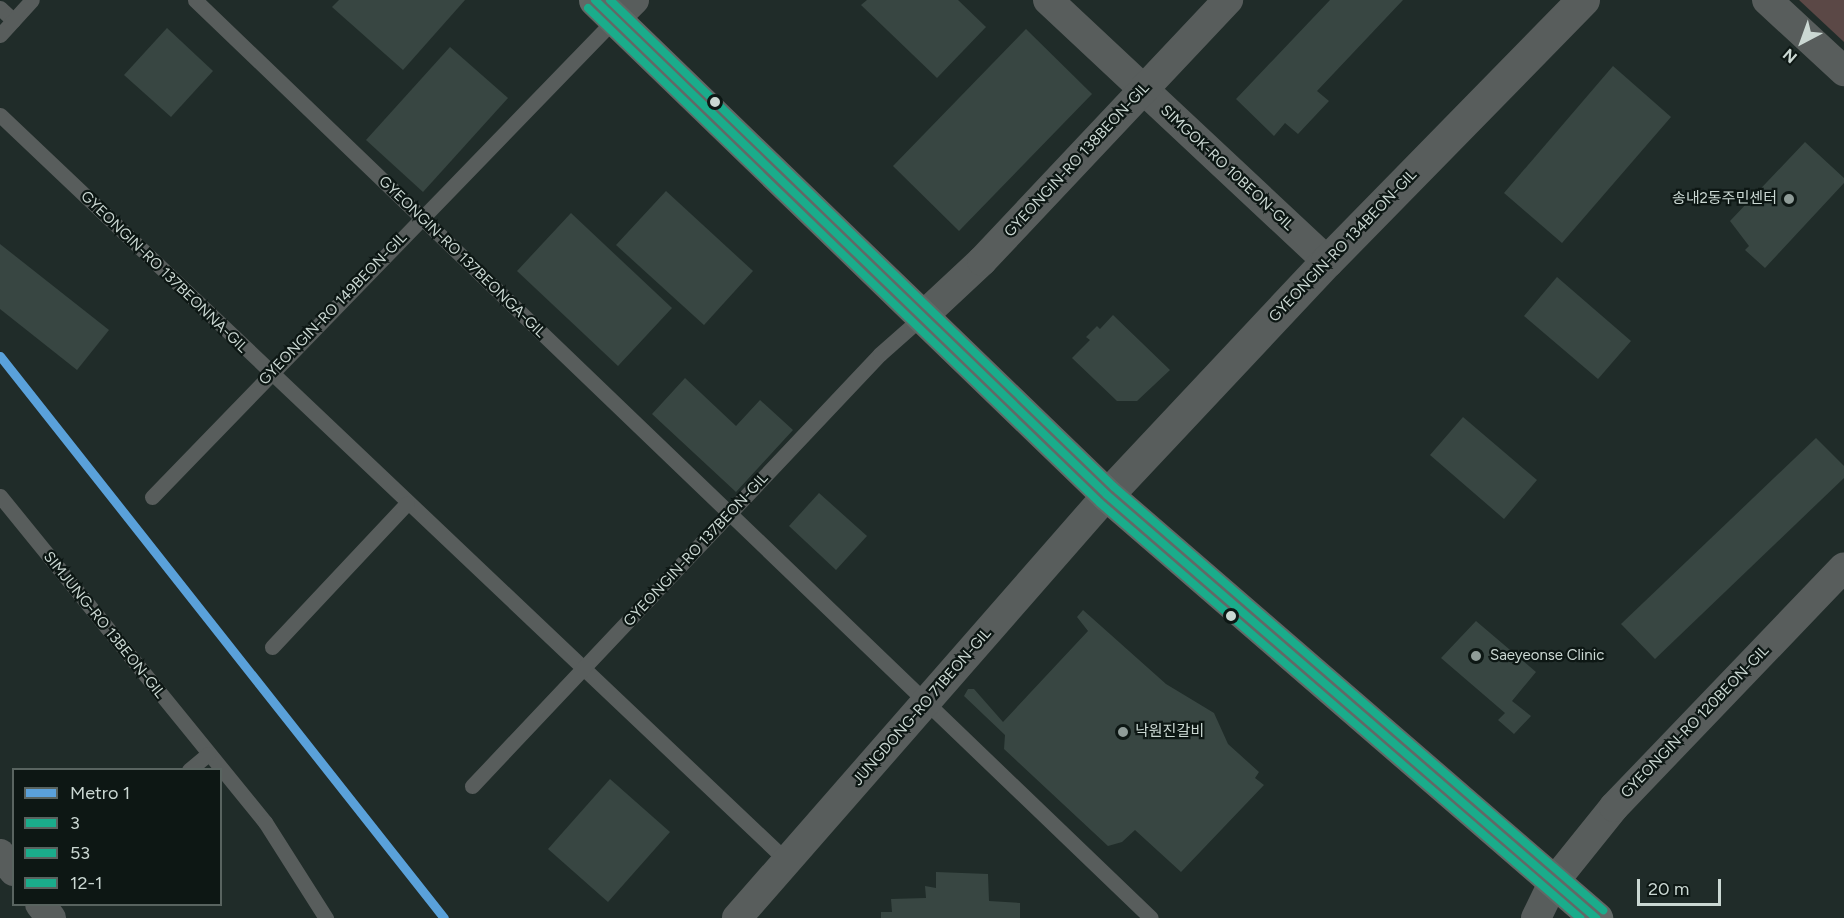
<!DOCTYPE html>
<meta charset="utf-8">
<style>
body{margin:0}
#map{position:relative;width:1844px;height:918px;overflow:hidden;background:#202c29;font-family:Figtree,"Noto Sans KR",sans-serif}
div>[style]{position:absolute}
.green>*{inset:0;background:#5b4846}
.building>*{inset:0;background:#384642}
.service>*{height:15px;margin:-7.5px;padding:0 7.5px;transform-origin:7.5px;border-radius:7.5px;background:#585d5c}
.minor>*{height:30px;margin:-15px;padding:0 15px;transform-origin:15px;border-radius:15px;background:#585d5c}
.tertiary>*{height:33px;margin:-16.5px;padding:0 16.5px;transform-origin:16.5px;border-radius:16.5px;background:#585d5c}
.primary>*{height:33px;margin:-16.5px;padding:0 16.5px;transform-origin:16.5px;border-radius:16.5px;background:#626866}
.bus-1>*{height:8px;margin:-4px;padding:0 4px;transform-origin:4px;border-radius:4px;background:#1aac8b}
.bus-2>*{height:8px;margin:-4px;padding:0 4px;transform-origin:4px;border-radius:4px;background:#1aac8b}
.bus-3>*{height:8px;margin:-4px;padding:0 4px;transform-origin:4px;border-radius:4px;background:#1aac8b}
.metro-1>*{height:9px;margin:-4.5px;padding:0 4.5px;transform-origin:4.5px;border-radius:4.5px;background:#5aa1da}
.dots>*{width:16px;height:16px;translate:-50% -50%;box-sizing:border-box;border:3px solid #0d1714;border-radius:50%}
span{translate:-50% -50%;white-space:nowrap;text-align:center;line-height:1.15;-webkit-text-stroke:4.5px #0d1714;paint-order:stroke}
.street-label{font-size:15px;color:#cbd8d3}
.poi-label{font-size:15px;color:#cbd8d3}
.right{translate:-100% -50%;text-align:right}
.left{translate:0 -50%;text-align:left}
.legend{position:absolute;left:12px;top:768px;width:210px;height:138px;box-sizing:border-box;background:#0d1714;border:2px solid #596460;margin:0;padding:8px 10px;list-style:none;font-size:18px;color:#cbd8d3}
.legend li{display:flex;align-items:center;gap:12px;height:30px}
.legend b{width:30px;border:2px solid #596460}
.north{position:absolute;left:1772px;top:12px;width:60px;height:60px;-webkit-text-stroke:4px #0d1714;paint-order:stroke;rotate:221deg;font-size:16px;font-weight:700;line-height:24px;text-align:center;color:#cbd8d3}
.north::after{content:'';display:block;margin:auto;width:21px;height:27px;background:#cbd8d3;clip-path:polygon(50% 0,100% 100%,50% 72%,0 100%)}
.scale{position:absolute;left:1637px;top:879px;width:84px;height:27px;box-sizing:border-box;border:3px solid #cbd8d3;border-top:0;padding-left:8px;font-size:18px;line-height:21px;white-space:nowrap;color:#cbd8d3;-webkit-text-stroke:4px #0d1714;paint-order:stroke}
</style>
<div id="map">
<div class="green">
<i style="clip-path:polygon(1799px 0,1844px 0,1844px 42px)"></i>
</div>
<div class="building">
<i style="clip-path:polygon(339px 0,465px 0,403px 70px,332px 7px)"></i>
<i style="clip-path:polygon(867px 0,958px 0,986px 27px,937px 78px,861px 5px)"></i>
<i style="clip-path:polygon(1330px 0,1403px 0,1317px 91px,1329px 101px,1298px 134px,1285px 123px,1274px 136px,1236px 99px)"></i>
<i style="clip-path:polygon(167px 28px,213px 71px,171px 117px,124px 75px)"></i>
<i style="clip-path:polygon(1026px 29px,1092px 94px,959px 231px,893px 166px)"></i>
<i style="clip-path:polygon(450px 47px,508px 98px,423px 192px,366px 140px)"></i>
<i style="clip-path:polygon(1613px 66px,1671px 117px,1562px 243px,1504px 193px)"></i>
<i style="clip-path:polygon(1805px 142px,1844px 178px,1844px 183px,1765px 268px,1745px 250px,1749px 246px,1730px 221px)"></i>
<i style="clip-path:polygon(666px 191px,753px 271px,704px 325px,616px 245px)"></i>
<i style="clip-path:polygon(571px 213px,672px 308px,618px 366px,517px 271px)"></i>
<i style="clip-path:polygon(0 244px,109px 330px,77px 370px,0 309px)"></i>
<i style="clip-path:polygon(1557px 277px,1631px 341px,1598px 379px,1524px 316px)"></i>
<i style="clip-path:polygon(1113px 315px,1170px 370px,1137px 401px,1117px 401px,1072px 358px,1090px 340px,1086px 337px,1097px 326px,1100px 329px)"></i>
<i style="clip-path:polygon(685px 378px,736px 426px,760px 400px,793px 430px,736px 492px,652px 414px)"></i>
<i style="clip-path:polygon(1463px 417px,1537px 480px,1504px 519px,1430px 455px)"></i>
<i style="clip-path:polygon(1816px 438px,1844px 466px,1844px 478px,1655px 659px,1621px 624px)"></i>
<i style="clip-path:polygon(819px 493px,867px 536px,836px 570px,789px 526px)"></i>
<i style="clip-path:polygon(1083px 610px,1166px 684px,1214px 713px,1228px 744px,1259px 772px,1255px 778px,1264px 785px,1181px 872px,1135px 830px,1122px 842px,1108px 846px,1004px 749px,1005px 735px,964px 696px,968px 689px,974px 689px,1003px 722px,1088px 631px,1077px 617px)"></i>
<i style="clip-path:polygon(1476px 621px,1536px 672px,1512px 701px,1531px 716px,1514px 734px,1498px 720px,1505px 713px,1441px 658px)"></i>
<i style="clip-path:polygon(610px 779px,670px 832px,608px 902px,548px 849px)"></i>
<i style="clip-path:polygon(936px 872px,988px 874px,989px 901px,1020px 903px,1020px 918px,881px 918px,881px 912px,892px 912px,891px 899px,926px 898px,925px 886px,936px 888px)"></i>
</div>
<div class="service">
<i style="left:195px;top:0;width:1325px;rotate:43.84deg"></i>
<i style="left:0;top:8px;width:18px;rotate:43deg"></i>
<i style="left:0;top:35px;width:47px;rotate:-47.6deg"></i>
<i style="left:0;top:115px;width:1084px;rotate:43.47deg"></i>
<i style="left:0;top:496px;width:420px;rotate:50.9deg"></i>
<i style="left:265px;top:822px;width:114px;rotate:57.6deg"></i>
<i style="left:152px;top:497px;width:665px;rotate:-45.91deg"></i>
<i style="left:272px;top:647px;width:197px;rotate:-46.8deg"></i>
<i style="left:189px;top:770px;width:25px;rotate:-40deg"></i>
<i style="left:472px;top:786px;width:594px;rotate:-46.64deg"></i>
<i style="left:880px;top:354px;width:56px;rotate:-41.4deg"></i>
</div>
<div class="minor">
<i style="left:1048px;top:0;width:382px;rotate:43.1deg"></i>
<i style="left:1767px;top:0;width:105px;rotate:42.7deg"></i>
<i style="left:615px;top:19px;width:27px;rotate:-45deg"></i>
<i style="left:922px;top:317px;width:82px;rotate:-43deg"></i>
<i style="left:982px;top:261px;width:359px;rotate:-46.7deg"></i>
<i style="left:0;top:854px;width:22px;rotate:51deg"></i>
<i style="left:40px;top:904px;width:18px;rotate:52deg"></i>
<i style="left:737px;top:918px;width:562px;rotate:-48.82deg"></i>
<i style="left:1536px;top:918px;width:39px;rotate:-64deg"></i>
<i style="left:1553px;top:883px;width:97px;rotate:-51.2deg"></i>
<i style="left:1614px;top:807px;width:332px;rotate:-46.2deg"></i>
</div>
<div class="tertiary">
<i style="left:1107px;top:495px;width:321px;rotate:-46.8deg"></i>
<i style="left:1327px;top:261px;width:366px;rotate:-45.6deg"></i>
</div>
<div class="primary">
<i style="left:595px;top:0;width:712px;rotate:44.03deg"></i>
<i style="left:1107px;top:495px;width:647px;rotate:40.86deg"></i>
</div>
<div class="bus-1">
<i style="left:595px;top:0;width:712px;rotate:44.03deg"></i>
<i style="left:1107px;top:495px;width:647px;rotate:40.86deg"></i>
</div>
<div class="bus-2">
<i style="left:588px;top:8px;width:712px;rotate:44.03deg"></i>
<i style="left:1100px;top:503px;width:635px;rotate:40.85deg"></i>
</div>
<div class="bus-3">
<i style="left:610px;top:0;width:701px;rotate:44.02deg"></i>
<i style="left:1114px;top:487px;width:647px;rotate:40.86deg"></i>
</div>
<div class="metro-1">
<i style="left:0;top:356px;width:716px;rotate:51.69deg"></i>
</div>
<div class="dots">
<i style="left:715px;top:102px;background:#cbd8d3"></i>
<i style="left:1789px;top:199px;background:#8f9c98"></i>
<i style="left:1231px;top:616px;background:#cbd8d3"></i>
<i style="left:1476px;top:656px;background:#8f9c98"></i>
<i style="left:1123px;top:732px;background:#8f9c98"></i>
</div>
<div class="street-label">
<span style="left:1077px;top:160px;rotate:-47deg">GYEONGIN-RO 138BEON-GIL</span>
<span style="left:1227px;top:168px;rotate:43deg">SIMGOK-RO 10BEON-GIL</span>
<span style="left:1343px;top:246px;rotate:-46deg">GYEONGIN-RO 134BEON-GIL</span>
<span style="left:462px;top:257px;rotate:44deg">GYEONGIN-RO 137BEONGA-GIL</span>
<span style="left:164px;top:272px;rotate:44deg">GYEONGIN-RO 137BEONNA-GIL</span>
<span style="left:333px;top:309px;rotate:-46deg">GYEONGIN-RO 149BEON-GIL</span>
<span style="left:696px;top:550px;rotate:-47deg">GYEONGIN-RO 137BEON-GIL</span>
<span style="left:104px;top:625px;rotate:51deg">SIMJUNG-RO 13BEON-GIL</span>
<span style="left:922px;top:707px;rotate:-49deg">JUNGDONG-RO 71BEON-GIL</span>
<span style="left:1695px;top:722px;rotate:-46deg">GYEONGIN-RO 120BEON-GIL</span>
</div>
<div class="poi-label">
<span class="right" style="left:1777px;top:199px">송내2동주민센터</span>
<span class="left" style="left:1490px;top:656px">Saeyeonse Clinic</span>
<span class="left" style="left:1135px;top:732px">낙원진갈비</span>
</div>
<ul class="legend">
<li><b style="height:8px;background:#5aa1da"></b>Metro 1</li>
<li><b style="height:8px;background:#1aac8b"></b>3</li>
<li><b style="height:8px;background:#1aac8b"></b>53</li>
<li><b style="height:8px;background:#1aac8b"></b>12-1</li>
</ul>
<div class="north">N</div>
<div class="scale">20 m</div>
</div>
